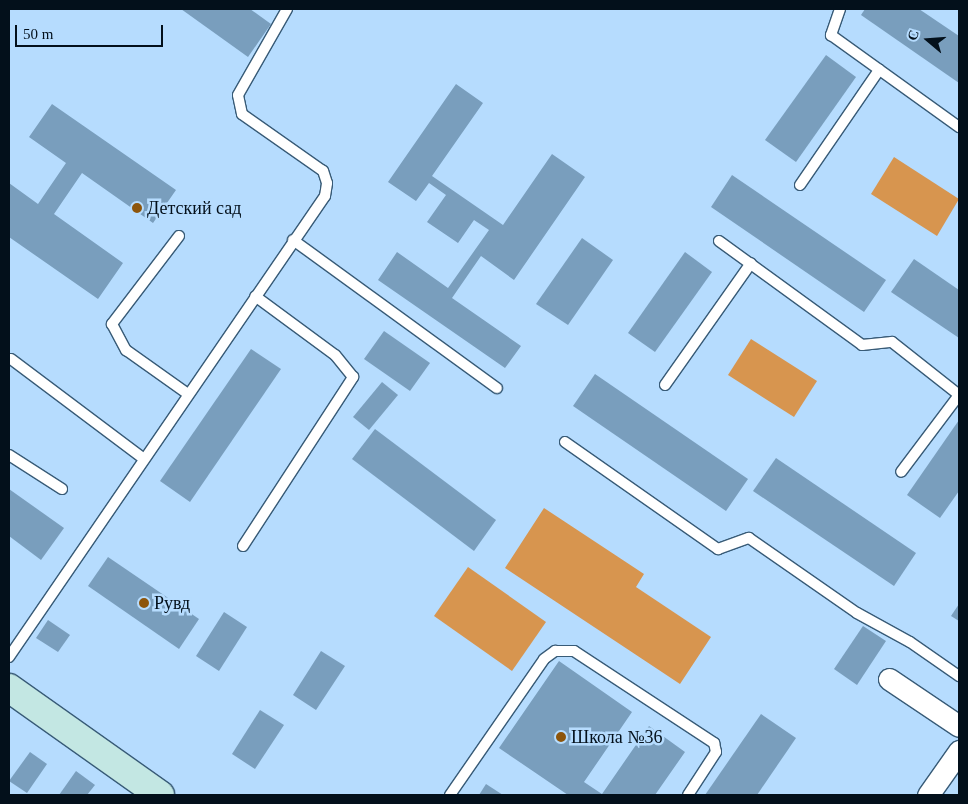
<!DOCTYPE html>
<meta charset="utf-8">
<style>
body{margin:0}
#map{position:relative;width:968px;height:804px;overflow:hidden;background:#b6dcfe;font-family:Georgia,serif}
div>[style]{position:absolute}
.green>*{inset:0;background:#d7954f}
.building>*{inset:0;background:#799ebd}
.roads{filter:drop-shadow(1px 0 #385b77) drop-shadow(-1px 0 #385b77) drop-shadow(0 1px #385b77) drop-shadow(0 -1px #385b77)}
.service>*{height:10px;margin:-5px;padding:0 5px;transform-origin:5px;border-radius:5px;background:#fff}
.minor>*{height:21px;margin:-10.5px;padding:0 10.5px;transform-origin:10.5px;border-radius:10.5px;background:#fff}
.secondary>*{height:28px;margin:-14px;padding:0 14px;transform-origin:14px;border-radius:14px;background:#c3e7e3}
.dots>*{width:14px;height:14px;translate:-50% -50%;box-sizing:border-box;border:2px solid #b6dcfe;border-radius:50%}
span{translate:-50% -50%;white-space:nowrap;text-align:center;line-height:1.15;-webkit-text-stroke:5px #b6dcfe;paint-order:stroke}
.poi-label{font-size:18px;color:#03101b}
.left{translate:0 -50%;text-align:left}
.frame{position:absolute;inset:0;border:10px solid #03101b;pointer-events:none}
.north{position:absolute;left:903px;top:15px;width:50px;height:50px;-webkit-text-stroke:4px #b6dcfe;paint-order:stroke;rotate:288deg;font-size:14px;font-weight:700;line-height:20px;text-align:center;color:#03101b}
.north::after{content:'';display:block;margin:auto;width:18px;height:22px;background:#03101b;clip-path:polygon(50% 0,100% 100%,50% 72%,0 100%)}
.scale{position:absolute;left:15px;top:25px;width:148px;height:22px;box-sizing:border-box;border:2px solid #03101b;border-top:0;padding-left:6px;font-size:15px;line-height:18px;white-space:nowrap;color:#03101b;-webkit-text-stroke:4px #b6dcfe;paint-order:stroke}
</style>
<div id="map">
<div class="green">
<i style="clip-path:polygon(894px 157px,959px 199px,937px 236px,871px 194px)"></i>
<i style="clip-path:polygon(751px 339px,817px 381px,794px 417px,728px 375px)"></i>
<i style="clip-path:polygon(544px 508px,644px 574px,636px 587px,711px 637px,680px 684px,505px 568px)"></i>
<i style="clip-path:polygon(468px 567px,546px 622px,512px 671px,434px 616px)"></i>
</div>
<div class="building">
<i style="clip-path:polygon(181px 9px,250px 9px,271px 24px,248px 57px)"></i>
<i style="clip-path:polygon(865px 9px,919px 9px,959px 36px,959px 83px,861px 15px)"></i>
<i style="clip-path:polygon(826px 55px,856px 77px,796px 162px,765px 140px)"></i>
<i style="clip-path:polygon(456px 84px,483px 103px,432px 176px,503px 225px,552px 154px,585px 177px,514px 280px,481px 256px,452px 298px,521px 346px,505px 368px,378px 280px,397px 252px,448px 288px,489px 230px,474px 220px,458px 243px,427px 222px,446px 195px,429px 183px,416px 201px,388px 182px)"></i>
<i style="clip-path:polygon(52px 104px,176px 190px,153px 223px,82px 173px,54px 214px,123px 263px,98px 299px,9px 237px,9px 183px,38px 204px,66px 163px,29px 137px)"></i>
<i style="clip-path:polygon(732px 175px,886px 280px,864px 312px,711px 207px)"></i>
<i style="clip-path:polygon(582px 238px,613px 260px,568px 325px,536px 304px)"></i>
<i style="clip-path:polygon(685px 252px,712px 272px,655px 352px,628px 333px)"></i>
<i style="clip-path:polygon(914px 259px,959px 290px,959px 338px,891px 292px)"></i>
<i style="clip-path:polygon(384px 331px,430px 363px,410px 391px,364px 359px)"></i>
<i style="clip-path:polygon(251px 349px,281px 369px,190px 502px,160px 481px)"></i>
<i style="clip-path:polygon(595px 374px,748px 479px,726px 511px,573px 406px)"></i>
<i style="clip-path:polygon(382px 382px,398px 395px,369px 430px,353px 417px)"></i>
<i style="clip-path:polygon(959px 420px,959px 491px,940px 518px,907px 495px)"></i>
<i style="clip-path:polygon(375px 429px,496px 520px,474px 551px,352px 459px)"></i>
<i style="clip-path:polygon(776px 458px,916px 553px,894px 586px,753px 491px)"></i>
<i style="clip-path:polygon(9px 489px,64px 528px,41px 560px,9px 536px)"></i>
<i style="clip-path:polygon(108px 557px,199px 619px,179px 649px,88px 586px)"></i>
<i style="clip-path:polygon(959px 604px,959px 621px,951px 616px)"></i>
<i style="clip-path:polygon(224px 612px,247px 627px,219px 671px,196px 656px)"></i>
<i style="clip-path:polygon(48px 620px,70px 635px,58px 652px,36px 638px)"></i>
<i style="clip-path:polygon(863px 626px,886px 641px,857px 685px,834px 669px)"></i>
<i style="clip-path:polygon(321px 651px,345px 666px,316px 710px,293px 695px)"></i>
<i style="clip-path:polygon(559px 661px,632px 712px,584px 782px,602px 794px,649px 726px,685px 752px,655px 795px,568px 795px,499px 748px)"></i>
<i style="clip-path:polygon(260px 710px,284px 725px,255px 769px,232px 754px)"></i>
<i style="clip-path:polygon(761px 714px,796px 738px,757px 795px,705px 795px)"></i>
<i style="clip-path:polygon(30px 752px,47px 764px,27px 793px,9px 781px)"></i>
<i style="clip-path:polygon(76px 771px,95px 785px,87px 795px,59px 795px)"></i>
<i style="clip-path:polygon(486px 784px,503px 795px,479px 795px)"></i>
</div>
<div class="roads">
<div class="service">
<i style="left:840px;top:9px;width:28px;rotate:109deg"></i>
<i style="left:831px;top:35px;width:158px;rotate:35.7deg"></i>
<i style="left:800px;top:185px;width:140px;rotate:-55.5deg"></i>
<i style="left:179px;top:236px;width:111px;rotate:127.3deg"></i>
<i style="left:112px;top:324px;width:30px;rotate:62deg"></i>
<i style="left:126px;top:350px;width:76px;rotate:35.4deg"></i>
<i style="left:293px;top:240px;width:252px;rotate:36deg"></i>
<i style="left:719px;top:241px;width:177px;rotate:36deg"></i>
<i style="left:862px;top:345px;width:30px;rotate:-6deg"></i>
<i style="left:892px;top:342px;width:85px;rotate:38.3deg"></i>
<i style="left:959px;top:395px;width:96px;rotate:127deg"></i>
<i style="left:11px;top:359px;width:166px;rotate:36.9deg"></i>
<i style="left:665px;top:385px;width:149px;rotate:-54.8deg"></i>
<i style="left:565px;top:442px;width:187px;rotate:35deg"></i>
<i style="left:718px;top:549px;width:33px;rotate:-20deg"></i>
<i style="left:749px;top:538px;width:131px;rotate:34.8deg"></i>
<i style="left:857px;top:613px;width:60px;rotate:28.7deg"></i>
<i style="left:910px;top:642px;width:60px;rotate:34.8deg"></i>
<i style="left:9px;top:455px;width:63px;rotate:32.7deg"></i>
<i style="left:243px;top:546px;width:202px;rotate:-56.9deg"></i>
<i style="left:353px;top:377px;width:28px;rotate:-129deg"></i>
<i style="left:335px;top:355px;width:99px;rotate:-143.6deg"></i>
<i style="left:9px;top:657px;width:559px;rotate:-55.57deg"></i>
<i style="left:325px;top:196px;width:13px;rotate:-81deg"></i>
<i style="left:327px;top:183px;width:13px;rotate:-108deg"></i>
<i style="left:323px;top:171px;width:99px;rotate:-144.9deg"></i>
<i style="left:242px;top:114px;width:19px;rotate:-102deg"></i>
<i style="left:238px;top:95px;width:99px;rotate:-60.3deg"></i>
<i style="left:450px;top:795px;width:165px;rotate:-55.3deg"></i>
<i style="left:544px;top:659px;width:14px;rotate:-36deg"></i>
<i style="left:555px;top:651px;width:19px"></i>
<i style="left:574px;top:651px;width:168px;rotate:33.3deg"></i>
<i style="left:714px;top:743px;width:9px;rotate:77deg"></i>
<i style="left:716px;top:752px;width:51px;rotate:123.1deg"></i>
</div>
<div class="minor">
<i style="left:889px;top:679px;width:84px;rotate:33.9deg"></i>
<i style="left:928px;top:795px;width:54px;rotate:-54.8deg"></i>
</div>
<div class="secondary">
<i style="left:9px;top:688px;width:185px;rotate:35.3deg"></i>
</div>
</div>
<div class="dots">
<i style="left:137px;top:208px;background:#8d550b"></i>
<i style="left:144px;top:603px;background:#8d550b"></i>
<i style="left:561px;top:737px;background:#8d550b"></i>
</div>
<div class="poi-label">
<span class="left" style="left:147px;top:208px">Детский сад</span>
<span class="left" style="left:154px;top:603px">Рувд</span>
<span class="left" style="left:571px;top:737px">Школа №36</span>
</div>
<div class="frame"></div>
<div class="north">С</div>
<div class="scale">50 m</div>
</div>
